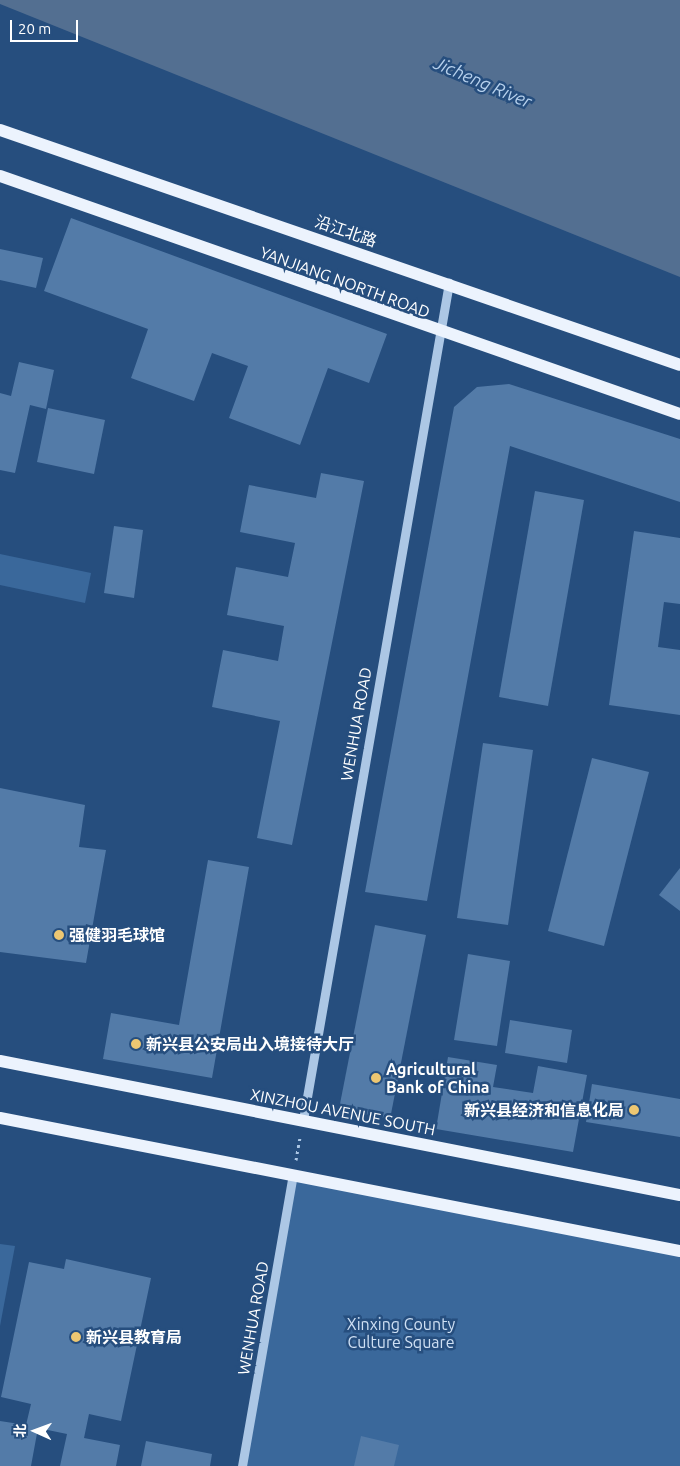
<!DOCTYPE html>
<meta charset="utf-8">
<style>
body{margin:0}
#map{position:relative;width:680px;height:1466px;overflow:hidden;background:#264e7e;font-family:Ubuntu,"Noto Sans SC",sans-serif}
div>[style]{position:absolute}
.green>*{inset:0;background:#3a689b}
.water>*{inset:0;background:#536f91}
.building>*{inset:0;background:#537ba8}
.path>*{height:3px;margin-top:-1.5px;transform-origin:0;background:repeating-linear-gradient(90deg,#acc7e5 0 2.5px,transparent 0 6.5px)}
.minor>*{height:9px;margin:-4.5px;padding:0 4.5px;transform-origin:4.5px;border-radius:4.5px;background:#acc7e5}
.major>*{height:12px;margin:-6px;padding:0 6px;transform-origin:6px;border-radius:6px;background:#ecf3fd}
.dots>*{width:14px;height:14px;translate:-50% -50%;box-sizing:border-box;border:2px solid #264e7e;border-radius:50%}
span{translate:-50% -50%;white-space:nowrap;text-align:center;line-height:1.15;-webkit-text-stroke:5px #264e7e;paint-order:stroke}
.street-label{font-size:16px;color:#fff}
.poi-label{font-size:16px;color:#fff;font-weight:700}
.left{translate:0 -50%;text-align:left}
.right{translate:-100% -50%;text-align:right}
.park-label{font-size:16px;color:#cfe0f4}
.water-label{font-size:18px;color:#b7d1ed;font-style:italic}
.north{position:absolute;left:10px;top:1406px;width:50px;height:50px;-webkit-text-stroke:4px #264e7e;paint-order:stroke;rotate:272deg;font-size:14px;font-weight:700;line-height:20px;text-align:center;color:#fff}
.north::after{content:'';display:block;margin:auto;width:18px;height:22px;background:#fff;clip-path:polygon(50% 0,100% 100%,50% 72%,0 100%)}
.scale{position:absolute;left:10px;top:20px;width:68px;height:22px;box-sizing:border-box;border:2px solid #fff;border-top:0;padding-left:6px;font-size:15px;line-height:18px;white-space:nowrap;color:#fff;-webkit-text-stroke:4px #264e7e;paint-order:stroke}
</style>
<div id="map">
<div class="green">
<i style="clip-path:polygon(0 554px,91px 573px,85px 603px,0 585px)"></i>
<i style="clip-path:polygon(293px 1175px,680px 1251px,680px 1466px,242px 1466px)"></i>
<i style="clip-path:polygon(0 1244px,15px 1246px,0 1326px)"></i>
</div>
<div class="water">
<i style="clip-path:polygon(0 0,680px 0,680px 277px,0 4px)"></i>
</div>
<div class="building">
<i style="clip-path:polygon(71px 218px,387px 334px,369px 383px,328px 368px,300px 445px,229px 418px,248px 366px,212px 353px,194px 401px,131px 378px,148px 329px,44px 291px)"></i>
<i style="clip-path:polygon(0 249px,43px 258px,36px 288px,0 280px)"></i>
<i style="clip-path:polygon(19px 362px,54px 370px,46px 409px,30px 405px,15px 473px,0 470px,0 393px,11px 396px)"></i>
<i style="clip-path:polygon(509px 384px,680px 439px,680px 502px,510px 446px,427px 901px,365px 892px,454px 407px,477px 387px)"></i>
<i style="clip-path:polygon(48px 408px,105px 420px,94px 474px,37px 462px)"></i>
<i style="clip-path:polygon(321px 473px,364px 481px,292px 845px,257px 838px,280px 721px,212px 707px,223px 650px,278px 661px,284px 626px,227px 615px,236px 567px,288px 577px,295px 543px,240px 532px,249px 485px,316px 498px)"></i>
<i style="clip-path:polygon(535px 491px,584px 500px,548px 706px,499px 697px)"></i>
<i style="clip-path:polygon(114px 526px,143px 530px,134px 598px,104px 593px)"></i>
<i style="clip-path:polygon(634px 531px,680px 538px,680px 604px,664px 602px,658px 647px,680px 650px,680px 715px,609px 705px)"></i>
<i style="clip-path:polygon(483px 743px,533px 750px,508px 925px,457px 918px)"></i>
<i style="clip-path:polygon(592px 758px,649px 772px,604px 946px,548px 931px)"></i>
<i style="clip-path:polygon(0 788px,85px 805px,79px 847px,106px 850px,86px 963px,0 952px)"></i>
<i style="clip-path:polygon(208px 860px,249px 867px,212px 1078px,103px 1059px,111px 1013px,179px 1025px)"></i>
<i style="clip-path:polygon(680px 868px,680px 911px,659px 895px)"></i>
<i style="clip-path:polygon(375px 925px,426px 935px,390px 1119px,339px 1109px)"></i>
<i style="clip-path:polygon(468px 954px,510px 961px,497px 1046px,454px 1040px)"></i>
<i style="clip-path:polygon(510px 1020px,572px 1030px,567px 1063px,505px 1053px)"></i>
<i style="clip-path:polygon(448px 1057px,497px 1065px,493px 1087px,533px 1093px,538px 1066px,587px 1075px,573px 1152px,436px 1129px)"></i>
<i style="clip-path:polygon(592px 1084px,680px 1099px,680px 1137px,586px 1122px)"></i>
<i style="clip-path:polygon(66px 1259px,151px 1278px,121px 1421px,89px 1414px,84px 1438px,120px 1445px,116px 1466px,60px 1466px,67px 1434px,38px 1428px,31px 1466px,0 1466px,0 1421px,26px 1425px,31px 1404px,1px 1397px,29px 1262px,64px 1269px)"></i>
<i style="clip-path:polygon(361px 1436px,399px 1445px,394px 1466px,354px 1466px)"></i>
<i style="clip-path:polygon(146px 1441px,212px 1454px,210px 1466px,141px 1466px)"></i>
</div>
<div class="path">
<i style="left:296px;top:1160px;width:23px;rotate:-80deg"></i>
</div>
<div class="minor">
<i style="left:303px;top:1120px;width:850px;rotate:-80.11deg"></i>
<i style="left:242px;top:1466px;width:295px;rotate:-80.1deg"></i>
</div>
<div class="major">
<i style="left:0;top:130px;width:719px;rotate:19.06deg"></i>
<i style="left:0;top:176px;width:720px;rotate:19.29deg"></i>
<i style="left:0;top:1061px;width:693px;rotate:11.15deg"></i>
<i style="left:0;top:1118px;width:693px;rotate:11.07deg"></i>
</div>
<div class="dots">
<i style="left:59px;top:935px;background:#edc772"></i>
<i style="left:136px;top:1044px;background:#edc772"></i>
<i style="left:376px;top:1078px;background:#edc772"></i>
<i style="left:634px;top:1110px;background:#edc772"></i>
<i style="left:76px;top:1337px;background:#edc772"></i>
</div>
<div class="street-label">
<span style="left:346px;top:231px;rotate:19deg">沿江北路</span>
<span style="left:345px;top:282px;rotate:20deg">YANJIANG NORTH ROAD</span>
<span style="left:356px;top:724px;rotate:-80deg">WENHUA ROAD</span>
<span style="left:343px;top:1112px;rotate:11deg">XINZHOU AVENUE SOUTH</span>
<span style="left:253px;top:1318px;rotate:-80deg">WENHUA ROAD</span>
</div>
<div class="poi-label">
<span class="left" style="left:69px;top:935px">强健羽毛球馆</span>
<span class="left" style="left:146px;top:1044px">新兴县公安局出入境接待大厅</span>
<span class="left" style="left:386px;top:1078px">Agricultural<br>Bank of China</span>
<span class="right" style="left:624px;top:1110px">新兴县经济和信息化局</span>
<span class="left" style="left:86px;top:1337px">新兴县教育局</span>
</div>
<div class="park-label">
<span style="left:401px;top:1333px">Xinxing County<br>Culture Square</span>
</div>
<div class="water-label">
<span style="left:483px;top:82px;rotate:23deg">Jicheng River</span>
</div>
<div class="north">北</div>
<div class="scale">20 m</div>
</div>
